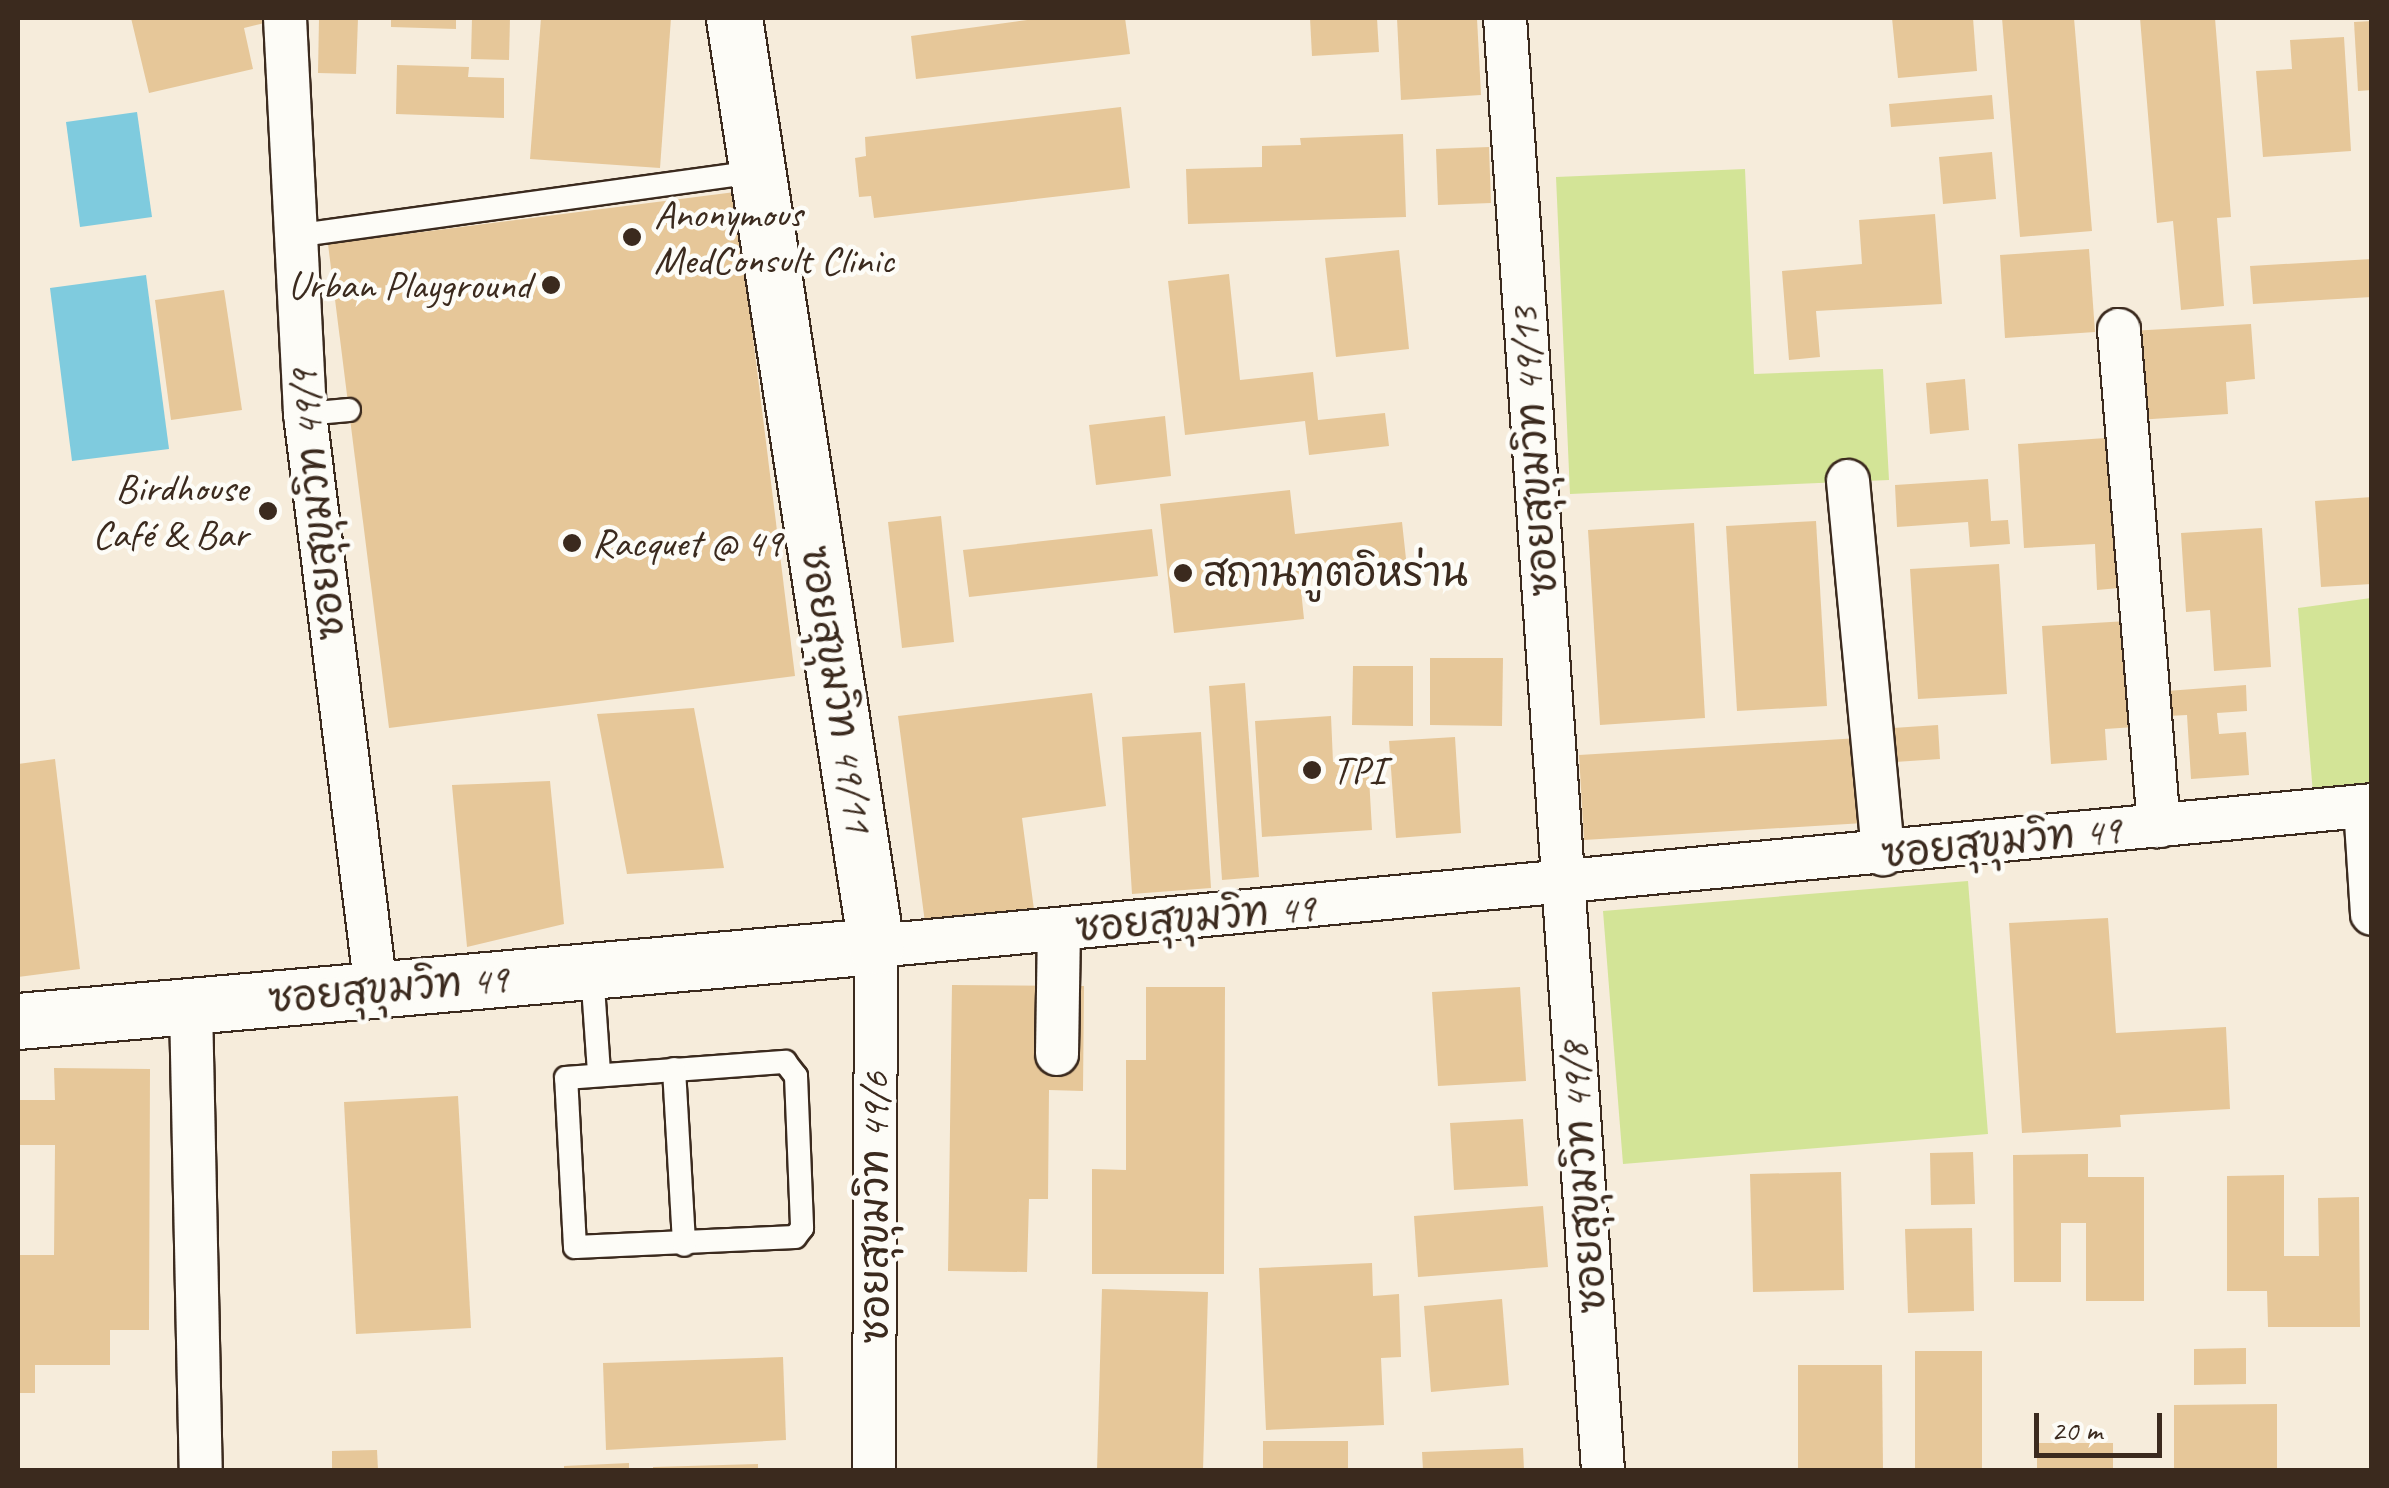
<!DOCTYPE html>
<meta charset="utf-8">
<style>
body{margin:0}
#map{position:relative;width:2389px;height:1488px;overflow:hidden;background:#f6ecdb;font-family:Caveat,"Playpen Sans Thai",sans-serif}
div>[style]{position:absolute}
.green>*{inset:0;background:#d3e497}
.water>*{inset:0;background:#7fcbde}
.building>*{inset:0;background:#e6c799}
.roads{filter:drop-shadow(2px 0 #3b2a1e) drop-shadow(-2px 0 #3b2a1e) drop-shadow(0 2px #3b2a1e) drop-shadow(0 -2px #3b2a1e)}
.service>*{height:22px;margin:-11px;padding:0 11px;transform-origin:11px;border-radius:11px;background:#fdfcf7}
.minor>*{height:42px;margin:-21px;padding:0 21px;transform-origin:21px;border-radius:21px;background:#fdfcf7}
.tertiary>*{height:55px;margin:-27.5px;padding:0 27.5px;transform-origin:27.5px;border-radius:27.5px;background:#fdfcf7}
.dots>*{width:28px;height:28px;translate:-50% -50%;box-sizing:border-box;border:5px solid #fdfcf7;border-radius:50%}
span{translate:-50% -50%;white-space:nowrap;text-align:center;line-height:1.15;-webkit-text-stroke:9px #fdfcf7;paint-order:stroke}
.poi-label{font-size:40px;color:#3b2a1e}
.left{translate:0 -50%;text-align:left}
.right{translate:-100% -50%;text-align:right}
.street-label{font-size:40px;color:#3b2a1e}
.frame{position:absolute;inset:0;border:20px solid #3b2a1e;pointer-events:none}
.scale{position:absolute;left:2034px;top:1413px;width:128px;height:45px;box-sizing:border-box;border:5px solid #3b2a1e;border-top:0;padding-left:12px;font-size:30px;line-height:35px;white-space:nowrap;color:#3b2a1e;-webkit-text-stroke:8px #fdfcf7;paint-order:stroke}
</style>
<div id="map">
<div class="green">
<i style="clip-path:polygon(1745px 169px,1754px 374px,1883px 369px,1889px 480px,1570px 494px,1556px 177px)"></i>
<i style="clip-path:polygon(2371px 598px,2371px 789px,2313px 794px,2298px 608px)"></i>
<i style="clip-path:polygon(1968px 881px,1988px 1134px,1623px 1164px,1603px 911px)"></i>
</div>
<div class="water">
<i style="clip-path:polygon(137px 112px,152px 217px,80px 227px,66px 122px)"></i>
<i style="clip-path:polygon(146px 275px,169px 449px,72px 461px,50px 288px)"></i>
</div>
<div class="building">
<i style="clip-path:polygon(131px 18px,273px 18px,273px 21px,244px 28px,253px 69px,149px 93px)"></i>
<i style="clip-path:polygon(319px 18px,358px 18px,356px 74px,318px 73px)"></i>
<i style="clip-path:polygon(391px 18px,456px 18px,456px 29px,391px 27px)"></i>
<i style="clip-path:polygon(472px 18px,510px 18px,509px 60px,471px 59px)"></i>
<i style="clip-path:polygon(541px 18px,671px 18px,660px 168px,530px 159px)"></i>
<i style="clip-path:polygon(1042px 18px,1125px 18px,1130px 54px,916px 79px,911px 36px)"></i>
<i style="clip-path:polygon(1310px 18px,1377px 18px,1379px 52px,1312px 56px)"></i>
<i style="clip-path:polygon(1397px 18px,1477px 18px,1481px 95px,1401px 100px)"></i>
<i style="clip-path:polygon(1892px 18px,1973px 18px,1977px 71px,1898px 78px)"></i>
<i style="clip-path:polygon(2002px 18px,2074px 18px,2092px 231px,2020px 237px)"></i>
<i style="clip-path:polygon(2140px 18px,2215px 18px,2231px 217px,2217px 218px,2224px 306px,2181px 310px,2173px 221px,2157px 223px)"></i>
<i style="clip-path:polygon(2372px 21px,2372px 90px,2358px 91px,2354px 22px)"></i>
<i style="clip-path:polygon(2344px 37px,2351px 151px,2263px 157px,2256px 71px,2292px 69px,2290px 40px)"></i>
<i style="clip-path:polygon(397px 65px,469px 67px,468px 77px,504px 78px,504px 118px,396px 114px)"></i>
<i style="clip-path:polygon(1992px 95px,1994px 119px,1891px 127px,1889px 104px)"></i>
<i style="clip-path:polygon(1121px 107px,1130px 188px,874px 218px,871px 196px,859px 197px,855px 158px,866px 156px,865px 137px)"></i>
<i style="clip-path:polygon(1403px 134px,1406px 217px,1188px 224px,1186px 169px,1262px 167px,1262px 146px,1301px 145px,1300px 138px)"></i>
<i style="clip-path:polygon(1489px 147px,1491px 203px,1438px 205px,1436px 149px)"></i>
<i style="clip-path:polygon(1992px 152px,1996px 199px,1943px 204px,1939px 157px)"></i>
<i style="clip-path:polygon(735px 192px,795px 676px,389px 728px,328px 244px)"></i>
<i style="clip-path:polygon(1935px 214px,1942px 304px,1816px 311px,1820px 357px,1789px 360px,1782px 271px,1862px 264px,1859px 220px)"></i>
<i style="clip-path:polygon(2089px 249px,2095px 332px,2005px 338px,2000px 255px)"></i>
<i style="clip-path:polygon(1399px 250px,1409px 349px,1336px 357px,1325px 258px)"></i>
<i style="clip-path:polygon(2372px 259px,2372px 297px,2253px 304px,2250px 266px)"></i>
<i style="clip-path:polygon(1229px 274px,1240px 380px,1313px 372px,1318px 420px,1385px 413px,1389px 446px,1309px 455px,1305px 421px,1185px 435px,1168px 281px)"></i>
<i style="clip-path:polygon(224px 290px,242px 410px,171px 420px,155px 300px)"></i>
<i style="clip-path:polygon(2251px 324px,2255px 379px,2226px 382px,2228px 414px,2137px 420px,2131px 331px)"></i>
<i style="clip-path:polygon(1965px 379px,1969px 430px,1930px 434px,1926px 383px)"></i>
<i style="clip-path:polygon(1165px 416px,1171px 476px,1096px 485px,1089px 425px)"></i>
<i style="clip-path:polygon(2121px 437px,2130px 587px,2097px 590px,2095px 544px,2024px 548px,2018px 444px)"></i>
<i style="clip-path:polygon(1988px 479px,1991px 521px,2008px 520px,2010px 544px,1970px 547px,1968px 522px,1897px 527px,1895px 485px)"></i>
<i style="clip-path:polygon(1290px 490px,1295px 534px,1402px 522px,1407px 568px,1300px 580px,1304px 619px,1174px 633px,1160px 504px)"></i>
<i style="clip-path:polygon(2372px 497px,2372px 584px,2321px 587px,2315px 501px)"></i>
<i style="clip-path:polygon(941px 516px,954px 642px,902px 648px,888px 522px)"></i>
<i style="clip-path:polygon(1816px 521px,1827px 706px,1737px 711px,1726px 526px)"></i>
<i style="clip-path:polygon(1694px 523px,1705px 718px,1600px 725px,1588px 530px)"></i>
<i style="clip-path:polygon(2262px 528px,2271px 667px,2214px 671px,2210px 610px,2186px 612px,2181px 533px)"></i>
<i style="clip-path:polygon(1152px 529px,1158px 576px,969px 597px,963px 550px)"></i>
<i style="clip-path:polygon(1999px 564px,2007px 694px,1918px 699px,1910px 569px)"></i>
<i style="clip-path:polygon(2128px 621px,2135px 727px,2105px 729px,2107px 760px,2051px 764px,2042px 626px)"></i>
<i style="clip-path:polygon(1430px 658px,1503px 658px,1502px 726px,1430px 725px)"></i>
<i style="clip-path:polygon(1353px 666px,1413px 666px,1413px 726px,1352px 725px)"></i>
<i style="clip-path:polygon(1245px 683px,1259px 877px,1222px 880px,1209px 686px)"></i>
<i style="clip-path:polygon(2246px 685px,2247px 711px,2217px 713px,2219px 734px,2246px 732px,2249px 775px,2191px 779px,2187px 715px,2168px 716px,2167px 691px)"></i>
<i style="clip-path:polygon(1092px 693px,1106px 806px,1022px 818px,1036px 925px,927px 938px,898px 716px)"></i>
<i style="clip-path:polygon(694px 708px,724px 868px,627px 874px,597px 714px)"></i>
<i style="clip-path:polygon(1331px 716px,1333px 762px,1368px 760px,1372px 830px,1262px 837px,1255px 721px)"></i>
<i style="clip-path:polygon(1938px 725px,1940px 759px,1895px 762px,1893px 728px)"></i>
<i style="clip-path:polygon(1201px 732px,1211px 888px,1132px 894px,1122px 737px)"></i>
<i style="clip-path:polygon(1455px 737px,1461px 833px,1396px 838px,1389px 741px)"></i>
<i style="clip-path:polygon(1859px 738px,1864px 823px,1584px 840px,1579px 755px)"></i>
<i style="clip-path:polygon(55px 759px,80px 969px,18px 977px,18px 764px)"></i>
<i style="clip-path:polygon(550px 781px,564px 924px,467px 947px,452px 785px)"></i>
<i style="clip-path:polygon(2108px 918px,2116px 1033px,2226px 1027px,2230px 1109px,2120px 1115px,2121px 1127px,2022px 1133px,2009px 923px)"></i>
<i style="clip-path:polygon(952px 985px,1084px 986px,1083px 1091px,1049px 1090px,1048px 1199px,1029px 1199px,1027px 1272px,948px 1271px)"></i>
<i style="clip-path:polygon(1146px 987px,1225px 987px,1224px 1274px,1092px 1274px,1092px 1169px,1126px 1170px,1126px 1060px,1146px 1060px)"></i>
<i style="clip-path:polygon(1520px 987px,1526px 1081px,1438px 1086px,1432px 992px)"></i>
<i style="clip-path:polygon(54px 1068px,150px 1069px,149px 1330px,110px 1330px,110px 1365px,35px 1365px,35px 1393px,18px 1393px,18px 1255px,54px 1255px,55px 1145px,18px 1145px,18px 1100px,55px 1100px)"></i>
<i style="clip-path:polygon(458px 1096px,471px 1328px,356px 1334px,344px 1102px)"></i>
<i style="clip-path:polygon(1523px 1119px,1528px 1186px,1454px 1190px,1450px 1123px)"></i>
<i style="clip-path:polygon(1973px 1152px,1975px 1204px,1931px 1205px,1930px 1153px)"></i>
<i style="clip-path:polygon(2088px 1154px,2088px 1177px,2144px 1177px,2144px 1301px,2086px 1301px,2086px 1223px,2061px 1223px,2061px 1282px,2014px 1282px,2013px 1155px)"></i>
<i style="clip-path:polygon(1841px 1172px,1844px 1290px,1753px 1292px,1750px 1174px)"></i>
<i style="clip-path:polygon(2284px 1175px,2284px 1256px,2319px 1256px,2318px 1198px,2359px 1197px,2360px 1327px,2268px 1327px,2267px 1291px,2227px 1291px,2227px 1176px)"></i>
<i style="clip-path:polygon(1543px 1206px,1548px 1267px,1418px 1277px,1414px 1216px)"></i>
<i style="clip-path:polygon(1972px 1228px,1974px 1311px,1908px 1313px,1905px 1229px)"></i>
<i style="clip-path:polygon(1372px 1263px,1373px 1296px,1399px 1294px,1401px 1357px,1381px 1358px,1384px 1425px,1266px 1430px,1259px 1268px)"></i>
<i style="clip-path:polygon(1102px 1289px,1208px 1292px,1203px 1470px,1097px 1470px)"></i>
<i style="clip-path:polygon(1502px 1299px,1509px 1385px,1431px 1392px,1424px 1306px)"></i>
<i style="clip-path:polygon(2246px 1348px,2246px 1384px,2194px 1385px,2194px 1349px)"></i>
<i style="clip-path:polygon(1915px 1351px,1982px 1351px,1982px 1470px,1915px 1470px)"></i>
<i style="clip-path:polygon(783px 1357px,786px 1440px,606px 1450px,603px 1363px)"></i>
<i style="clip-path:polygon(1798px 1365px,1882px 1365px,1883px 1470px,1798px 1470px)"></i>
<i style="clip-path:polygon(2277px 1404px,2277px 1470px,2174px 1470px,2174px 1405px)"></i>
<i style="clip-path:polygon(1263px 1441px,1348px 1441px,1348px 1470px,1263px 1470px)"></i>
<i style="clip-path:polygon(2037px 1443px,2113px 1443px,2113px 1470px,2037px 1470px)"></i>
<i style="clip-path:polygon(1523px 1448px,1524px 1470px,1423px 1470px,1422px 1452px)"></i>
<i style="clip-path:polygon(377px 1450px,378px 1470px,332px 1470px,332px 1451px)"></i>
<i style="clip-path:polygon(629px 1463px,629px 1470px,564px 1470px,564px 1466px)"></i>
<i style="clip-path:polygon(758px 1464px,758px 1470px,653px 1470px,653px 1467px)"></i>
</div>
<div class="roads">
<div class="service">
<i style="left:294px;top:236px;width:468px;rotate:-7.9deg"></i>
<i style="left:305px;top:414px;width:44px;rotate:-5.2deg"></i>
<i style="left:592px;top:972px;width:101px;rotate:86deg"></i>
<i style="left:785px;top:1062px;width:18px;rotate:52deg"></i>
<i style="left:796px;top:1076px;width:152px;rotate:87.7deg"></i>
<i style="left:802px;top:1228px;width:11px;rotate:128deg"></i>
<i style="left:795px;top:1237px;width:220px;rotate:177.4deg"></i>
<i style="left:575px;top:1247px;width:169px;rotate:-93deg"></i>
<i style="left:566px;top:1078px;width:220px;rotate:-4.2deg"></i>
<i style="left:674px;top:1069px;width:176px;rotate:86.7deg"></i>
</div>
<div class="minor">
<i style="left:285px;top:18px;width:397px;rotate:87.1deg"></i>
<i style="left:305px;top:414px;width:580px;rotate:82.97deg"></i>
<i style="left:1505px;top:18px;width:1455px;rotate:86.14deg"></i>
<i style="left:2119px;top:330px;width:498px;rotate:85.4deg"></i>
<i style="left:1848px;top:481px;width:375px;rotate:84.6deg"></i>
<i style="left:2365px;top:806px;width:108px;rotate:86.3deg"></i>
<i style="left:191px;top:1006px;width:464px;rotate:88.8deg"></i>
<i style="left:1057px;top:1054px;width:124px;rotate:-89.1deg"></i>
<i style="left:874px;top:1470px;width:524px;rotate:-89.78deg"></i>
<i style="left:876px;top:946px;width:1503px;rotate:-5.38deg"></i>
</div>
<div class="tertiary">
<i style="left:18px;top:1021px;width:861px;rotate:-5deg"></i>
<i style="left:876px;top:946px;width:939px;rotate:-98.7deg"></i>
</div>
</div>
<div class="dots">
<i style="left:632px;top:237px;background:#3b2a1e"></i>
<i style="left:551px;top:285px;background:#3b2a1e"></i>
<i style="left:268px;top:511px;background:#3b2a1e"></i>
<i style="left:572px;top:543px;background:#3b2a1e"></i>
<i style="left:1183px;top:573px;background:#3b2a1e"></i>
<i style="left:1312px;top:770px;background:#3b2a1e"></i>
</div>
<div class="poi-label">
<span class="left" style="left:654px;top:237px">Anonymous<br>MedConsult Clinic</span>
<span class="right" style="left:531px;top:285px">Urban Playground</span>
<span class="right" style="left:248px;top:511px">Birdhouse<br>Café &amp; Bar</span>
<span class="left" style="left:592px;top:543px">Racquet @ 49</span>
<span class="left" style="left:1203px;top:573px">สถานทูตอิหร่าน</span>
<span class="left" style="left:1332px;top:770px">TPI</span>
</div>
<div class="street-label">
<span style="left:1534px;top:452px;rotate:-94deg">ซอยสุขุมวิท 49/13</span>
<span style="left:317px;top:505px;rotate:-96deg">ซอยสุขุมวิท 49/9</span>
<span style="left:837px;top:689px;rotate:81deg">ซอยสุขุมวิท 49/11</span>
<span style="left:2001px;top:842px;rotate:-6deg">ซอยสุขุมวิท 49</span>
<span style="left:1195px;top:918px;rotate:-5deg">ซอยสุขุมวิท 49</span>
<span style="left:388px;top:989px;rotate:-5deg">ซอยสุขุมวิท 49</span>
<span style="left:1583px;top:1178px;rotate:-94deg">ซอยสุขุมวิท 49/8</span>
<span style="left:875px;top:1208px;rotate:-90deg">ซอยสุขุมวิท 49/6</span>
</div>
<div class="frame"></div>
<div class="scale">20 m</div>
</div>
